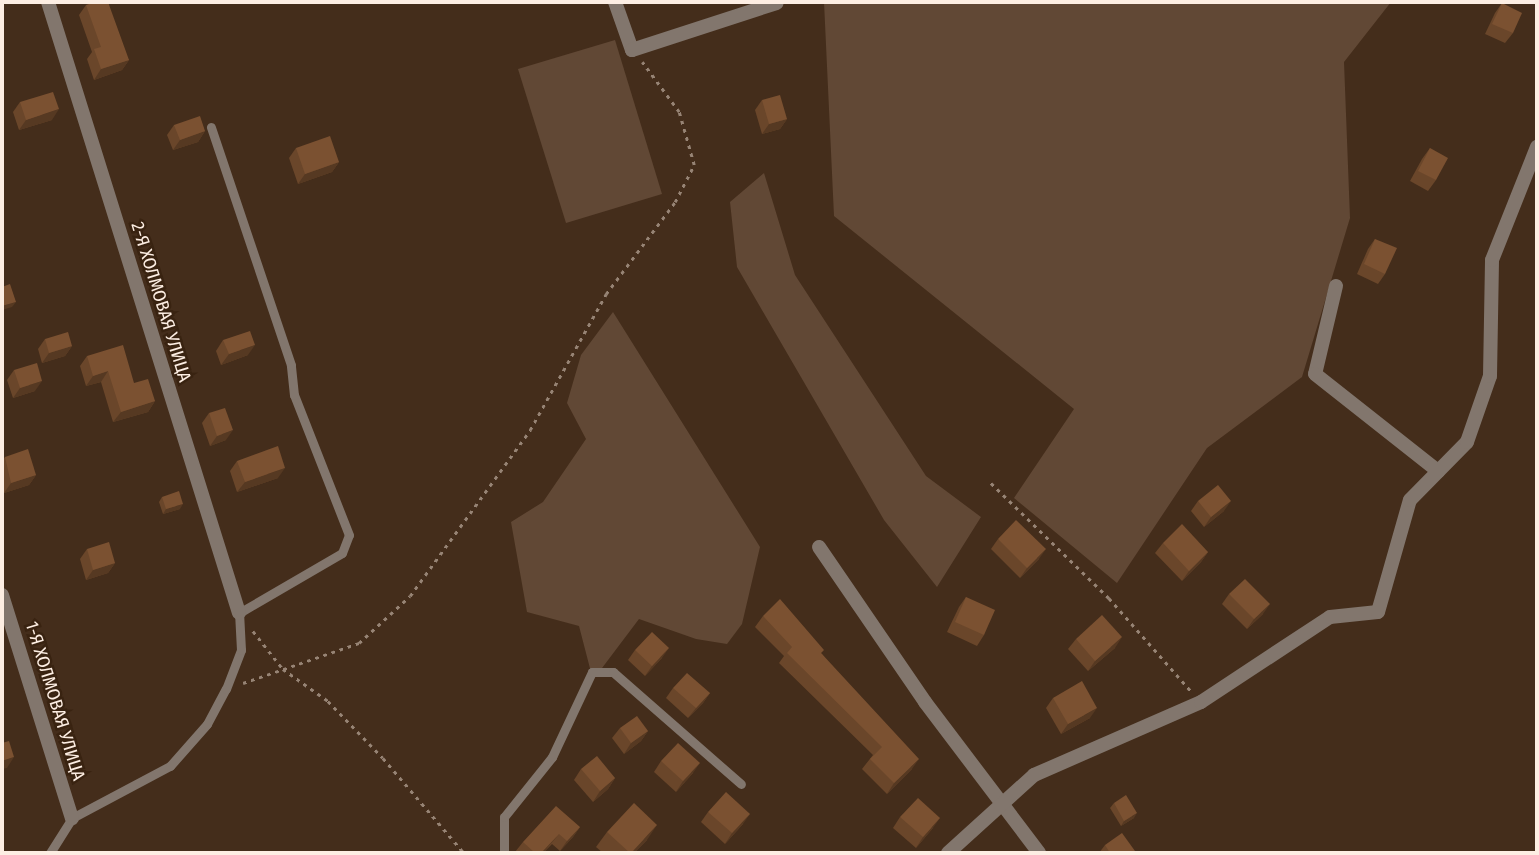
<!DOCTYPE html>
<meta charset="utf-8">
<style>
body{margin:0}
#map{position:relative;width:1539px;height:855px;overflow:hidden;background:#442d1b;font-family:"Fira Sans Condensed",sans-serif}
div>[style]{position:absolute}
.green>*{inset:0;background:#614835}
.path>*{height:2.5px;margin-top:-1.25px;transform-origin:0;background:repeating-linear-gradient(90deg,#978475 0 3.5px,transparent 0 8.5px)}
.lane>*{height:9px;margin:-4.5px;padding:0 4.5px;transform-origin:4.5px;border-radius:4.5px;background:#82766d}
.street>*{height:14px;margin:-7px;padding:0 7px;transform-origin:7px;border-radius:7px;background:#82766d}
.wall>*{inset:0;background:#6a462a}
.shaded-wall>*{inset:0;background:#563922}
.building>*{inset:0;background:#7b5131}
span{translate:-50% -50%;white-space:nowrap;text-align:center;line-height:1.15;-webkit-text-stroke:5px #392311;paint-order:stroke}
.street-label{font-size:18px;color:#fdeee3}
.frame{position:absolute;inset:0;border:4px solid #fdeee3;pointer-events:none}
</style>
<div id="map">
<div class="green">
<i style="clip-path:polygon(824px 2px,1391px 2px,1344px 62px,1350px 218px,1302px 377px,1207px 448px,1117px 583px,1014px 498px,1074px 409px,834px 216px)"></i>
<i style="clip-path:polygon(615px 40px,662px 194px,566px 223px,518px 69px)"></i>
<i style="clip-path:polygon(764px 173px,795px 275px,926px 476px,981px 517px,937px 587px,884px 520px,737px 267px,730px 202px)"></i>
<i style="clip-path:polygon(613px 312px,760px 547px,742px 624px,727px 644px,696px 639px,639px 619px,593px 680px,579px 626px,527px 612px,511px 522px,543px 502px,586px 439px,567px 403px,581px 355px)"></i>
</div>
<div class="path">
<i style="left:991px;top:483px;width:165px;rotate:44.3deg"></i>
<i style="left:1109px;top:598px;width:123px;rotate:48.6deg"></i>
<i style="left:253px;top:631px;width:48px;rotate:51.7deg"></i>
<i style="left:283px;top:669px;width:55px;rotate:35.4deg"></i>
<i style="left:328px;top:701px;width:79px;rotate:46deg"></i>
<i style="left:383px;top:758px;width:125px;rotate:49.5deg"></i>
<i style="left:243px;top:683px;width:123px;rotate:-19deg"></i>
<i style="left:359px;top:643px;width:69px;rotate:-42.7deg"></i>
<i style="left:410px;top:596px;width:205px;rotate:-54.1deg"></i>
<i style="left:530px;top:430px;width:156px;rotate:-60.8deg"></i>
<i style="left:606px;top:294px;width:115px;rotate:-53.1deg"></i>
<i style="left:675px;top:202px;width:42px;rotate:-62.8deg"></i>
<i style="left:694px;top:165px;width:55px;rotate:-105.8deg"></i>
<i style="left:679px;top:112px;width:62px;rotate:-126.5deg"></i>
</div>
<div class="lane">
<i style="left:50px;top:853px;width:41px;rotate:-57.8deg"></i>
<i style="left:72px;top:818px;width:111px;rotate:-28deg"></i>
<i style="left:170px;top:766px;width:56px;rotate:-48.6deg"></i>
<i style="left:207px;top:724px;width:40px;rotate:-62deg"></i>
<i style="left:226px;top:689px;width:42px;rotate:-69deg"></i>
<i style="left:241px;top:650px;width:37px;rotate:-93deg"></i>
<i style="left:239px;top:613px;width:119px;rotate:-30.2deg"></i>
<i style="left:342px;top:553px;width:19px;rotate:-69deg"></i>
<i style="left:349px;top:535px;width:150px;rotate:-111.4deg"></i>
<i style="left:294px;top:395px;width:30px;rotate:-96deg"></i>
<i style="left:291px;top:365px;width:251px;rotate:-108.6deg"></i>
<i style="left:504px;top:853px;width:36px;rotate:-90deg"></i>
<i style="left:504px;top:817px;width:77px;rotate:-51.3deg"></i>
<i style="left:552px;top:757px;width:94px;rotate:-64.8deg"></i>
<i style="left:592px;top:672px;width:21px"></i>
<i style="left:613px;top:672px;width:170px;rotate:41.2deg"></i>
</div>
<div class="street">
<i style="left:48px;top:2px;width:640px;rotate:72.64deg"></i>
<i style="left:615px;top:2px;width:51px;rotate:70.5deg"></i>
<i style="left:632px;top:50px;width:152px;rotate:-18deg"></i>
<i style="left:1336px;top:286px;width:90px;rotate:103.4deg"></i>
<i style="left:1315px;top:374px;width:157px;rotate:38.3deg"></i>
<i style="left:819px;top:547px;width:188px;rotate:55.6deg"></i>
<i style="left:925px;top:702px;width:189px;rotate:52.9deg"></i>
<i style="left:2px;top:595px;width:234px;rotate:72.6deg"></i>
<i style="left:948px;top:853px;width:116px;rotate:-42.2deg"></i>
<i style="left:1034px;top:775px;width:182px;rotate:-23.6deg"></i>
<i style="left:1201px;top:702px;width:154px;rotate:-33.4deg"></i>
<i style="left:1330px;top:617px;width:48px;rotate:-5.9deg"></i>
<i style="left:1378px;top:612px;width:116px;rotate:-74.1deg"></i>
<i style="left:1410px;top:500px;width:81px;rotate:-45.5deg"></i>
<i style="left:1467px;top:442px;width:70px;rotate:-70.8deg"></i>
<i style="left:1490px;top:376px;width:116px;rotate:-89deg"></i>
<i style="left:1492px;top:260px;width:122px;rotate:-68.3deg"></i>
</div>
<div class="wall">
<i style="clip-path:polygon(1502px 3px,1513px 33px,1505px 43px,1485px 34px,1495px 13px)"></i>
<i style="clip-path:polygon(86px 5px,129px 60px,122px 70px,94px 80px,87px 59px,92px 52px,79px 15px)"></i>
<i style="clip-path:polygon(762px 100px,787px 119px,780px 129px,762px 134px,755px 110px)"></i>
<i style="clip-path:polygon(20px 102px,52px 120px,19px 130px,13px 112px)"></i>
<i style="clip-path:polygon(174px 125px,205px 131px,198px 142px,173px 150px,167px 135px)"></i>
<i style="clip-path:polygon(296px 148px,339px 162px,332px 172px,298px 184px,289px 158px)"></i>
<i style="clip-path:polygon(1430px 148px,1436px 180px,1428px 191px,1410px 181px,1422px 159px)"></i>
<i style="clip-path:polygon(1375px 239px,1385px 274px,1378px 284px,1357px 274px,1368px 249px)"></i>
<i style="clip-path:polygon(45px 339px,72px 346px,65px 356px,42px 363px,38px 349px)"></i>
<i style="clip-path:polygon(223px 340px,248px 355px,221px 365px,216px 351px)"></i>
<i style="clip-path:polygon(87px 356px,134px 383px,155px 401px,148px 412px,113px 422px,101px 382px,86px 386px,80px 366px)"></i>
<i style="clip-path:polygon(14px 370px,35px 391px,13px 398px,7px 380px)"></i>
<i style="clip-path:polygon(209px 413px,226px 440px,210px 446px,202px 423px)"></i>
<i style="clip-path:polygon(5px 457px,36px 475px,29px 485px,4px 493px,2px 485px,2px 461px)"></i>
<i style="clip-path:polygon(237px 461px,278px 478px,237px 492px,230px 471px)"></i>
<i style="clip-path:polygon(162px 497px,180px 509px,163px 514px,159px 502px)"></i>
<i style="clip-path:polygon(1198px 501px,1224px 511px,1204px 527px,1191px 511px)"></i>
<i style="clip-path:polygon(998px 539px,1039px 559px,1020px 578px,991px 549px)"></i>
<i style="clip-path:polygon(1163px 543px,1208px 552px,1201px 562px,1182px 581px,1155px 553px)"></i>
<i style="clip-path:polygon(87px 549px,115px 563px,108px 573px,86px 580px,80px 559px)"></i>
<i style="clip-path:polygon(1229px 594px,1263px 614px,1247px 629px,1222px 604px)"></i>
<i style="clip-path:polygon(966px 597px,984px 635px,977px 646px,947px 632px,959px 607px)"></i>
<i style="clip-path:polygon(763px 616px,822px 654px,912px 769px,887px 794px,862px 769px,873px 755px,779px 663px,784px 656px,755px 627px)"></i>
<i style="clip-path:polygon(1076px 639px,1115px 648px,1088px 671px,1068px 649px)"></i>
<i style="clip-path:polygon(635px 650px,662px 658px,645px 676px,628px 660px)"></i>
<i style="clip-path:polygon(673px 688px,710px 693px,703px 703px,688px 718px,666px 698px)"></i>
<i style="clip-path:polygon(1053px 698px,1090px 718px,1061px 734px,1046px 708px)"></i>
<i style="clip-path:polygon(620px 728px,648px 731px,641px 741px,624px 754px,612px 738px)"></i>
<i style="clip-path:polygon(661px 761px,693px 773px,676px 792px,654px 772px)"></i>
<i style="clip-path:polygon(581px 769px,615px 778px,608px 789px,593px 802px,574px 780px)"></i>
<i style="clip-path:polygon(1114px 803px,1134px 818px,1121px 826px,1110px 808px)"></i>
<i style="clip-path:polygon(708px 812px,743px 824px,725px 844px,701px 822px)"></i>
<i style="clip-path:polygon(900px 817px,933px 828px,916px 848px,893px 828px)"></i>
<i style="clip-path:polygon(580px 827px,573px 837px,560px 851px,552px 844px,543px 853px,517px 853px,515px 852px,523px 842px)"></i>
<i style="clip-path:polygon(607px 832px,647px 840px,634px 853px,603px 853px,596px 847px)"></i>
<i style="clip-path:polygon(1105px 845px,1133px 853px,1099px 853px)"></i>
</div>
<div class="shaded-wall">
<i style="clip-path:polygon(129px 60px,122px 70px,94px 80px,101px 69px)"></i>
<i style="clip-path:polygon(59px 109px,52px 120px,19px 130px,26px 120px)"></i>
<i style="clip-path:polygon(787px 119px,780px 129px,762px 134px,769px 124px)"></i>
<i style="clip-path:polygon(205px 131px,198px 142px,173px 150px,180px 140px)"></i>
<i style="clip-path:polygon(339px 162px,332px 172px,298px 184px,305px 174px)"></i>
<i style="clip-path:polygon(16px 302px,12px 307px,2px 310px,2px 306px)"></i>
<i style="clip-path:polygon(255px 345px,248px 355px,221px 365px,229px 354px)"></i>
<i style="clip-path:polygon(72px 346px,65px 356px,42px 363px,49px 353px)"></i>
<i style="clip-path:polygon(108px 371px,101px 382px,86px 386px,93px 376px)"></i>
<i style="clip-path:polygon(42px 381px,35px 391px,13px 398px,20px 388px)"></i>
<i style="clip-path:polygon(155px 401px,148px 412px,113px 422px,121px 412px)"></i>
<i style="clip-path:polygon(233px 430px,226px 440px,210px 446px,217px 436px)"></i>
<i style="clip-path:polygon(285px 468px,278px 478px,237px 492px,245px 482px)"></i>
<i style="clip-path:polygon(36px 475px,29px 485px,4px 493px,11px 483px)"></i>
<i style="clip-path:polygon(1231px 501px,1224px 511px,1204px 527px,1211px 517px)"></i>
<i style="clip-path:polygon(183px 504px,180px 509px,163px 514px,166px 509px)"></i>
<i style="clip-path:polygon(1046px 549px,1039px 559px,1020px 578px,1027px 568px)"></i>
<i style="clip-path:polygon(1208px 552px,1201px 562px,1182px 581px,1189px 571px)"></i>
<i style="clip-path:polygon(115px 563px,108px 573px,86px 580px,93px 570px)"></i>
<i style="clip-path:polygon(1270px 604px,1263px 614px,1247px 629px,1254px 619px)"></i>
<i style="clip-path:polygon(1122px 637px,1115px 648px,1088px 671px,1095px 661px)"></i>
<i style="clip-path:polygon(669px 648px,662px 658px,645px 676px,652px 666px)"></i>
<i style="clip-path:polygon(710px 693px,703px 703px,688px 718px,696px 708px)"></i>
<i style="clip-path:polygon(1097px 708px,1090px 718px,1061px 734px,1068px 724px)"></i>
<i style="clip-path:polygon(648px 731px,641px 741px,624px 754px,631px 743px)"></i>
<i style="clip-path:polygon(14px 757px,7px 768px,2px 769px,2px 761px)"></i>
<i style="clip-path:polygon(919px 759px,912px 769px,887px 794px,894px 783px)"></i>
<i style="clip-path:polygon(700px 763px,693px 773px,676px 792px,683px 781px)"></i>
<i style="clip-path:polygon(615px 778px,608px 789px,593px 802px,600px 791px)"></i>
<i style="clip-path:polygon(1137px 813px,1134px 818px,1121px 826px,1124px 821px)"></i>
<i style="clip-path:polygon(750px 814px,743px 824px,725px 844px,732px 833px)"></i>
<i style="clip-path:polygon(940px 818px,933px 828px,916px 848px,923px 837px)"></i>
<i style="clip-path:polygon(657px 825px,647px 840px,634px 853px,631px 853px)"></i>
<i style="clip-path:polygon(580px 827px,573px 837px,560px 851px,567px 841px)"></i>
<i style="clip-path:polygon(559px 834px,543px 853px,541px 853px)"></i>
</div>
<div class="building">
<i style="clip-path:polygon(95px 2px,108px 2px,129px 60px,101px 69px,94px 49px,101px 47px,86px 5px)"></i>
<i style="clip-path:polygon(1502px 3px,1522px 13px,1513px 33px,1492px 24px)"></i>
<i style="clip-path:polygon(53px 92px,59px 109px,26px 120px,20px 102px)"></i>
<i style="clip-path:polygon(780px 95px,787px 119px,769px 124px,762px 100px)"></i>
<i style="clip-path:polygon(200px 116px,205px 131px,180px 140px,174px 125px)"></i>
<i style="clip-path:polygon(330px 136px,339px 162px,305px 174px,296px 148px)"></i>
<i style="clip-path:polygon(1430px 148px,1448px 158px,1436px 180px,1418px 171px)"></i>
<i style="clip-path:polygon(1375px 239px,1397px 248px,1385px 274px,1364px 264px)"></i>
<i style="clip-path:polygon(10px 284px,16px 302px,2px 306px,2px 287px)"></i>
<i style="clip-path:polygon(250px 331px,255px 345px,229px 354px,223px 340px)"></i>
<i style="clip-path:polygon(68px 332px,72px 346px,49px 353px,45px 339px)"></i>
<i style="clip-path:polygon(123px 345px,134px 383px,148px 379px,155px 401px,121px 412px,108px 371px,93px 376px,87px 356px)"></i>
<i style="clip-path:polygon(37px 363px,42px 381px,20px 388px,14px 370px)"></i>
<i style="clip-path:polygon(225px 408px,233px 430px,217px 436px,209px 413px)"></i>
<i style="clip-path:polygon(278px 446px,285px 468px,245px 482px,237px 461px)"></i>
<i style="clip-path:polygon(28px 449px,36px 475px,11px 483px,5px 457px)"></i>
<i style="clip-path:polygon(1218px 485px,1231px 501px,1211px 517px,1198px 501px)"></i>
<i style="clip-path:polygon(179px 491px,183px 504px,166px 509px,162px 497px)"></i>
<i style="clip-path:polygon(1016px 520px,1046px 549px,1027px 568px,998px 539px)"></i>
<i style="clip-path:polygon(1182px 524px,1208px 552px,1189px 571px,1163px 543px)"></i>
<i style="clip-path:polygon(109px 542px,115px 563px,93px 570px,87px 549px)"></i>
<i style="clip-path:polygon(1245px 579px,1270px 604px,1254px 619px,1229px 594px)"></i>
<i style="clip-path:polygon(966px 597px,995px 610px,984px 635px,955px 622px)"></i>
<i style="clip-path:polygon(780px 599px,824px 650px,821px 653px,919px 759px,894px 783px,870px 759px,882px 747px,787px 653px,792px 647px,763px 616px)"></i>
<i style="clip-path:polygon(1102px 615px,1122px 637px,1095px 661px,1076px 639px)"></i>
<i style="clip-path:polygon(652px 632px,669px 648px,652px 666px,635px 650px)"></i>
<i style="clip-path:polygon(687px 673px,710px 693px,696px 708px,673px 688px)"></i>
<i style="clip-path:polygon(1082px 681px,1097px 708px,1068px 724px,1053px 698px)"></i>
<i style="clip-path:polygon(637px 716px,648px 731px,631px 743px,620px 728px)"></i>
<i style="clip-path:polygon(9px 741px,14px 757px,2px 761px,2px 743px)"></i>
<i style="clip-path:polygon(678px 743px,700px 763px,683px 781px,661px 761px)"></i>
<i style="clip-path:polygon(597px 756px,615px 778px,600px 791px,581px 769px)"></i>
<i style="clip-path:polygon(726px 792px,750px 814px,732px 833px,708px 812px)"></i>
<i style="clip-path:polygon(1126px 795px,1137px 813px,1124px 821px,1114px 803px)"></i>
<i style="clip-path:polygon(918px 798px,940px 818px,923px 837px,900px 817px)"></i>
<i style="clip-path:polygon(634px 803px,657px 825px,631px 853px,630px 853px,607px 832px)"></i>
<i style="clip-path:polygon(556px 806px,580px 827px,567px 841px,559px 834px,541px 853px,535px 853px,523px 842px)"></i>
<i style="clip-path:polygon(1122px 833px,1135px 851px,1132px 853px,1110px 853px,1105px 845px)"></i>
</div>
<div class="street-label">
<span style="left:161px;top:302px;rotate:73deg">2-Я ХОЛМОВАЯ УЛИЦА</span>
<span style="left:55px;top:701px;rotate:73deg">1-Я ХОЛМОВАЯ УЛИЦА</span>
</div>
<div class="frame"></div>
</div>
